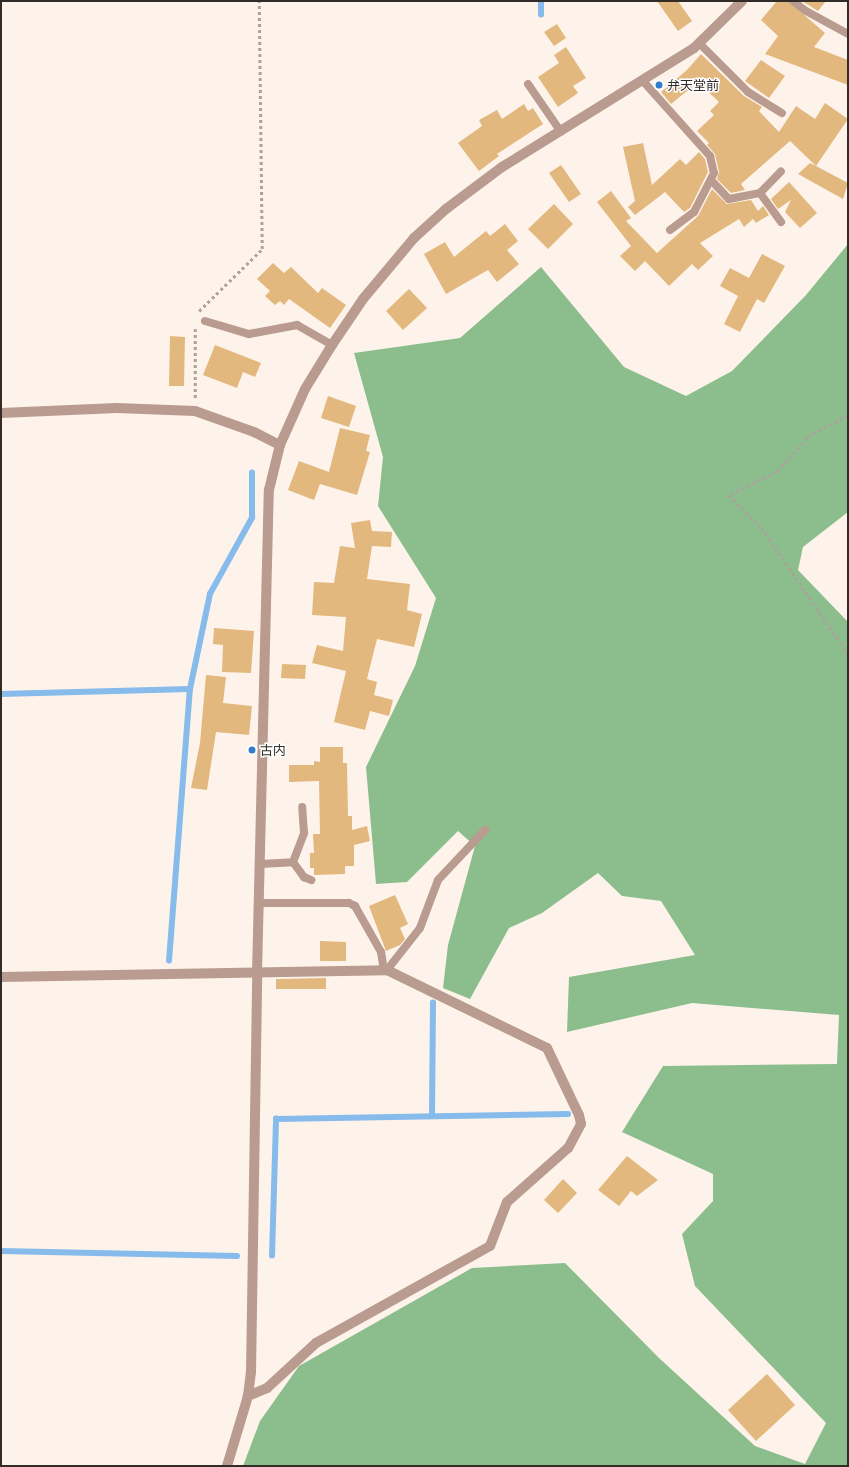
<!DOCTYPE html>
<meta charset="utf-8">
<style>
body{margin:0}
#map{position:relative;width:849px;height:1467px;overflow:hidden;background:#fef3ea;font-family:Georgia,"Noto Sans JP",serif}
div>[style]{position:absolute}
.forest>*{inset:0;background:#8bbe8c}
.stream>*{height:5.5px;margin:-2.75px;padding:0 2.75px;transform-origin:2.75px;border-radius:2.75px;background:#86bbec}
.building>*{inset:0;background:#e2b87e}
.path>*{height:2.5px;margin-top:-1.25px;transform-origin:0;background:repeating-linear-gradient(90deg,#aaa29b 0 3px,transparent 0 6px)}
.service>*{height:8px;margin:-4px;padding:0 4px;transform-origin:4px;border-radius:4px;background:#b99b8f}
.minor>*{height:10px;margin:-5px;padding:0 5px;transform-origin:5px;border-radius:5px;background:#b99b8f}
.tertiary>*{height:10px;margin:-5px;padding:0 5px;transform-origin:5px;border-radius:5px;background:#b99b8f}
.dots>*{width:11px;height:11px;translate:-50% -50%;box-sizing:border-box;border:2px solid #fff;border-radius:50%}
span{translate:-50% -50%;white-space:nowrap;text-align:center;line-height:1.15;-webkit-text-stroke:3px #fff;paint-order:stroke}
.poi-label{font-size:13px;color:#312c28}
.left{translate:0 -50%;text-align:left}
.frame{position:absolute;inset:0;border:2px solid #312c28;pointer-events:none}
</style>
<div id="map">
<div class="forest">
<i style="clip-path:polygon(848px 244px,848px 512px,803px 547px,798px 570px,848px 622px,848px 1466px,243px 1466px,260px 1421px,299px 1366px,472px 1268px,565px 1263px,659px 1358px,755px 1446px,805px 1464px,826px 1423px,695px 1286px,682px 1234px,713px 1201px,713px 1174px,622px 1132px,663px 1066px,837px 1064px,839px 1015px,692px 1003px,567px 1032px,569px 977px,695px 955px,661px 901px,622px 896px,598px 873px,542px 913px,509px 928px,470px 999px,443px 988px,448px 945px,475px 846px,458px 831px,407px 882px,376px 884px,366px 767px,415px 666px,436px 598px,378px 506px,383px 457px,354px 353px,460px 338px,541px 267px,624px 367px,686px 396px,732px 371px,806px 295px)"></i>
</div>
<div class="stream">
<i style="left:541px;top:15px;width:14px;rotate:-90deg"></i>
<i style="left:1px;top:694px;width:189px;rotate:-1.5deg"></i>
<i style="left:169px;top:961px;width:273px;rotate:-85.6deg"></i>
<i style="left:190px;top:689px;width:97px;rotate:-78.1deg"></i>
<i style="left:210px;top:594px;width:87px;rotate:-61.1deg"></i>
<i style="left:252px;top:518px;width:45px;rotate:-90deg"></i>
<i style="left:432px;top:1116px;width:113px;rotate:-89.5deg"></i>
<i style="left:1px;top:1251px;width:236px;rotate:1.2deg"></i>
<i style="left:272px;top:1256px;width:137px;rotate:-88.3deg"></i>
<i style="left:276px;top:1119px;width:292px;rotate:-1deg"></i>
</div>
<div class="building">
<i style="clip-path:polygon(657px 1px,678px 1px,692px 21px,678px 31px)"></i>
<i style="clip-path:polygon(777px 1px,788px 1px,825px 33px,814px 47px,848px 60px,848px 85px,765px 54px,778px 36px,761px 20px)"></i>
<i style="clip-path:polygon(802px 1px,826px 1px,818px 11px)"></i>
<i style="clip-path:polygon(557px 24px,566px 38px,554px 46px,544px 32px)"></i>
<i style="clip-path:polygon(566px 47px,586px 78px,573px 86px,578px 93px,558px 107px,538px 77px,559px 63px,554px 55px)"></i>
<i style="clip-path:polygon(701px 54px,744px 96px,762px 107px,759px 111px,779px 132px,796px 106px,815px 119px,825px 103px,848px 119px,816px 166px,848px 183px,843px 199px,798px 174px,810px 163px,816px 166px,790px 141px,741px 184px,745px 190px,731px 193px,717px 179px,719px 172px,715px 154px,707px 145px,709px 143px,697px 131px,714px 115px,710px 111px,719px 102px,698px 82px,671px 104px,661px 92px,687px 70px)"></i>
<i style="clip-path:polygon(761px 60px,785px 76px,769px 98px,745px 81px)"></i>
<i style="clip-path:polygon(524px 104px,528px 111px,533px 108px,543px 124px,497px 154px,499px 156px,479px 171px,458px 143px,482px 126px,479px 120px,497px 110px,502px 119px)"></i>
<i style="clip-path:polygon(643px 143px,652px 185px,680px 159px,686px 165px,699px 152px,705px 159px,708px 172px,690px 208px,684px 212px,665px 192px,635px 215px,628px 207px,635px 201px,623px 147px)"></i>
<i style="clip-path:polygon(561px 165px,581px 194px,569px 202px,549px 173px)"></i>
<i style="clip-path:polygon(789px 182px,817px 213px,800px 228px,785px 212px,791px 200px,778px 209px,771px 199px)"></i>
<i style="clip-path:polygon(712px 189px,727px 204px,751px 200px,758px 211px,763px 206px,769px 215px,756px 223px,753px 219px,744px 227px,739px 219px,700px 243px,713px 256px,698px 270px,692px 264px,669px 286px,645px 261px,635px 271px,620px 256px,631px 246px,597px 202px,611px 191px,631px 218px,626px 221px,657px 253px,698px 216px)"></i>
<i style="clip-path:polygon(554px 204px,573px 224px,548px 249px,528px 229px)"></i>
<i style="clip-path:polygon(505px 224px,518px 241px,507px 250px,519px 264px,497px 282px,488px 270px,446px 294px,424px 254px,445px 242px,454px 257px,486px 231px,490px 236px)"></i>
<i style="clip-path:polygon(762px 254px,785px 266px,764px 303px,757px 299px,740px 332px,724px 324px,738px 296px,720px 286px,730px 268px,749px 278px)"></i>
<i style="clip-path:polygon(273px 263px,284px 273px,291px 267px,318px 293px,322px 288px,346px 305px,330px 328px,289px 299px,284px 305px,280px 301px,275px 305px,265px 296px,270px 291px,257px 279px)"></i>
<i style="clip-path:polygon(409px 289px,427px 308px,403px 330px,386px 311px)"></i>
<i style="clip-path:polygon(170px 336px,185px 337px,184px 386px,169px 386px)"></i>
<i style="clip-path:polygon(215px 345px,261px 363px,255px 377px,243px 372px,237px 388px,203px 375px)"></i>
<i style="clip-path:polygon(328px 396px,356px 406px,349px 427px,321px 418px)"></i>
<i style="clip-path:polygon(340px 428px,370px 435px,366px 451px,370px 452px,357px 495px,320px 484px,314px 500px,288px 490px,299px 461px,329px 472px)"></i>
<i style="clip-path:polygon(370px 520px,372px 531px,392px 532px,391px 547px,372px 546px,367px 579px,410px 584px,407px 610px,422px 614px,414px 647px,377px 639px,367px 679px,377px 682px,374px 695px,393px 700px,389px 716px,370px 711px,365px 730px,334px 722px,346px 671px,312px 663px,317px 645px,343px 651px,346px 617px,312px 615px,314px 582px,334px 583px,340px 546px,355px 548px,351px 523px)"></i>
<i style="clip-path:polygon(214px 628px,254px 631px,251px 673px,222px 672px,223px 645px,213px 644px)"></i>
<i style="clip-path:polygon(282px 664px,306px 665px,305px 679px,281px 678px)"></i>
<i style="clip-path:polygon(206px 675px,226px 677px,223px 703px,252px 706px,249px 735px,216px 732px,207px 790px,191px 788px,200px 743px)"></i>
<i style="clip-path:polygon(320px 747px,343px 747px,343px 763px,347px 763px,348px 816px,352px 816px,352px 830px,367px 826px,370px 841px,354px 845px,354px 866px,345px 866px,345px 874px,314px 875px,314px 868px,310px 868px,310px 853px,314px 853px,313px 834px,320px 834px,319px 781px,289px 782px,289px 765px,314px 765px,314px 761px,320px 762px)"></i>
<i style="clip-path:polygon(395px 895px,408px 924px,400px 928px,405px 939px,400px 945px,386px 951px,369px 906px)"></i>
<i style="clip-path:polygon(320px 941px,346px 942px,346px 961px,320px 961px)"></i>
<i style="clip-path:polygon(326px 978px,326px 989px,276px 989px,276px 979px)"></i>
<i style="clip-path:polygon(627px 1156px,658px 1180px,637px 1196px,631px 1191px,619px 1206px,598px 1190px)"></i>
<i style="clip-path:polygon(563px 1179px,577px 1193px,558px 1213px,544px 1200px)"></i>
<i style="clip-path:polygon(767px 1374px,795px 1405px,756px 1441px,728px 1410px)"></i>
</div>
<div class="path">
<i style="left:199px;top:311px;width:88px;rotate:-44.5deg"></i>
<i style="left:262px;top:249px;width:248px;rotate:-90.7deg"></i>
<i style="left:195px;top:398px;width:69px;rotate:-90deg"></i>
<i style="left:848px;top:416px;width:40px;rotate:153.4deg"></i>
<i style="left:812px;top:434px;width:52px;rotate:132.6deg"></i>
<i style="left:777px;top:472px;width:53px;rotate:154.4deg"></i>
<i style="left:729px;top:495px;width:47px;rotate:45deg"></i>
<i style="left:762px;top:528px;width:153px;rotate:55.7deg"></i>
</div>
<div class="service">
<i style="left:793px;top:1px;width:16px;rotate:38deg"></i>
<i style="left:806px;top:11px;width:48px;rotate:28.7deg"></i>
<i style="left:699px;top:43px;width:69px;rotate:45deg"></i>
<i style="left:748px;top:92px;width:40px;rotate:32deg"></i>
<i style="left:643px;top:81px;width:101px;rotate:48.2deg"></i>
<i style="left:710px;top:156px;width:17px;rotate:77deg"></i>
<i style="left:714px;top:173px;width:44px;rotate:117.1deg"></i>
<i style="left:694px;top:212px;width:30px;rotate:143deg"></i>
<i style="left:528px;top:84px;width:58px;rotate:55.5deg"></i>
<i style="left:711px;top:180px;width:26px;rotate:47deg"></i>
<i style="left:729px;top:199px;width:32px;rotate:-11deg"></i>
<i style="left:760px;top:193px;width:30px;rotate:-46deg"></i>
<i style="left:760px;top:193px;width:36px;rotate:54deg"></i>
<i style="left:205px;top:321px;width:46px;rotate:16.5deg"></i>
<i style="left:249px;top:334px;width:49px;rotate:-10.6deg"></i>
<i style="left:297px;top:325px;width:40px;rotate:29.7deg"></i>
<i style="left:293px;top:862px;width:19px;rotate:54deg"></i>
<i style="left:304px;top:877px;width:8px;rotate:23deg"></i>
<i style="left:260px;top:864px;width:33px;rotate:-3deg"></i>
<i style="left:293px;top:862px;width:31px;rotate:-69deg"></i>
<i style="left:304px;top:833px;width:26px;rotate:-94deg"></i>
<i style="left:259px;top:903px;width:90px"></i>
<i style="left:349px;top:903px;width:7px;rotate:27deg"></i>
<i style="left:355px;top:906px;width:53px;rotate:60.5deg"></i>
<i style="left:381px;top:952px;width:18px;rotate:81deg"></i>
<i style="left:387px;top:970px;width:53px;rotate:-51.8deg"></i>
<i style="left:420px;top:928px;width:51px;rotate:-69.4deg"></i>
<i style="left:438px;top:880px;width:69px;rotate:-46.8deg"></i>
</div>
<div class="minor">
<i style="left:1px;top:977px;width:386px;rotate:-1deg"></i>
<i style="left:387px;top:970px;width:178px;rotate:26deg"></i>
<i style="left:547px;top:1048px;width:74px;rotate:64.5deg"></i>
<i style="left:579px;top:1115px;width:9px;rotate:77deg"></i>
<i style="left:581px;top:1124px;width:27px;rotate:118deg"></i>
<i style="left:568px;top:1148px;width:81px;rotate:138.5deg"></i>
<i style="left:507px;top:1202px;width:47px;rotate:111.1deg"></i>
<i style="left:490px;top:1246px;width:199px;rotate:150.9deg"></i>
<i style="left:316px;top:1343px;width:67px;rotate:137.4deg"></i>
<i style="left:267px;top:1388px;width:21px;rotate:157deg"></i>
</div>
<div class="tertiary">
<i style="left:1px;top:413px;width:116px;rotate:-2.5deg"></i>
<i style="left:117px;top:408px;width:78px;rotate:2.2deg"></i>
<i style="left:195px;top:411px;width:63px;rotate:19.6deg"></i>
<i style="left:254px;top:432px;width:29px;rotate:27deg"></i>
<i style="left:227px;top:1466px;width:73px;rotate:-73.3deg"></i>
<i style="left:248px;top:1396px;width:24px;rotate:-83deg"></i>
<i style="left:251px;top:1372px;width:399px;rotate:-89.1deg"></i>
<i style="left:257px;top:973px;width:483px;rotate:-88.6deg"></i>
<i style="left:269px;top:490px;width:46px;rotate:-76.3deg"></i>
<i style="left:280px;top:445px;width:61px;rotate:-65.9deg"></i>
<i style="left:305px;top:389px;width:52px;rotate:-58.5deg"></i>
<i style="left:332px;top:345px;width:55px;rotate:-56deg"></i>
<i style="left:363px;top:299px;width:80px;rotate:-50.1deg"></i>
<i style="left:414px;top:238px;width:43px;rotate:-42.2deg"></i>
<i style="left:446px;top:209px;width:70px;rotate:-36.9deg"></i>
<i style="left:502px;top:167px;width:226px;rotate:-31.8deg"></i>
<i style="left:694px;top:48px;width:67px;rotate:-44.4deg"></i>
</div>
<div class="dots">
<i style="left:659px;top:85px;background:#317ccd"></i>
<i style="left:252px;top:750px;background:#317ccd"></i>
</div>
<div class="poi-label">
<span class="left" style="left:667px;top:85px">弁天堂前</span>
<span class="left" style="left:260px;top:750px">古内</span>
</div>
<div class="frame"></div>
</div>
